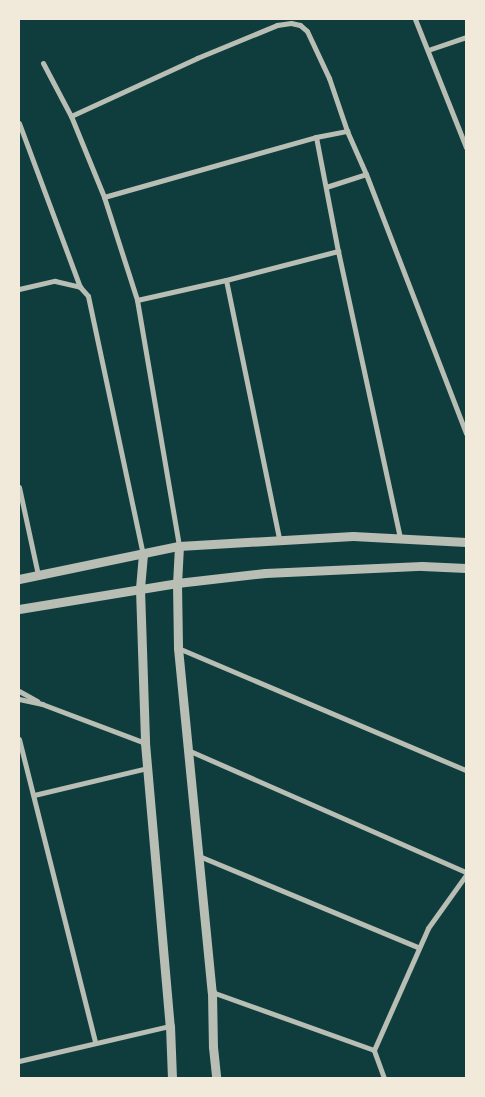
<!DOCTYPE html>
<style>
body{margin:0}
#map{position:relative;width:485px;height:1097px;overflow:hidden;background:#0f3d3e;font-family:"Space Grotesk",sans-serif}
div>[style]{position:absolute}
.minor>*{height:5px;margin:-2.5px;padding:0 2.5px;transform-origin:2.5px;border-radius:2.5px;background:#b8beb3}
.tertiary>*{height:9px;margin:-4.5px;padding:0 4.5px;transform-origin:4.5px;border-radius:4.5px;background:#b8beb3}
span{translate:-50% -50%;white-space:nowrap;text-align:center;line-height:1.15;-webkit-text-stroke:5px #f1e9da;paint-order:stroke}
.frame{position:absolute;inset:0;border:20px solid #f1e9da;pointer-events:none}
</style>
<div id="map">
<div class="minor">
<i style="left:415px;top:19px;width:138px;rotate:68.3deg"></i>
<i style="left:428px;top:50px;width:40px;rotate:-18.9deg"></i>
<i style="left:43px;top:63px;width:60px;rotate:62.2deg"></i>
<i style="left:71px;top:116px;width:87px;rotate:67.8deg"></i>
<i style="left:104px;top:197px;width:108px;rotate:72.2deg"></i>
<i style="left:137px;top:300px;width:250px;rotate:80.3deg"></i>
<i style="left:71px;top:116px;width:139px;rotate:-24.7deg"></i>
<i style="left:197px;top:58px;width:87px;rotate:-22.4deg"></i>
<i style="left:277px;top:25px;width:14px;rotate:-8deg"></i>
<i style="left:291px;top:23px;width:9px;rotate:13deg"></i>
<i style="left:300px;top:25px;width:9px;rotate:41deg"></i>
<i style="left:307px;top:31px;width:52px;rotate:64.9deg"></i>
<i style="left:329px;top:78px;width:56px;rotate:71.2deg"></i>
<i style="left:347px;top:131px;width:47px;rotate:66.2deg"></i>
<i style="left:366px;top:174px;width:278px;rotate:68.9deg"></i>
<i style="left:19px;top:123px;width:175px;rotate:69.6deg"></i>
<i style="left:316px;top:137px;width:116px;rotate:79.1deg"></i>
<i style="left:338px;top:251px;width:293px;rotate:77.8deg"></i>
<i style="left:326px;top:187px;width:42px;rotate:-18deg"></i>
<i style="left:104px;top:197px;width:220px;rotate:-15.8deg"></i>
<i style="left:316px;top:137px;width:32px;rotate:-11deg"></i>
<i style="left:226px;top:280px;width:264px;rotate:78.4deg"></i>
<i style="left:19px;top:289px;width:37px;rotate:-13deg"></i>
<i style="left:55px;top:281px;width:26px;rotate:13deg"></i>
<i style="left:80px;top:287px;width:12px;rotate:48deg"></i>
<i style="left:88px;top:296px;width:264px;rotate:78deg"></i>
<i style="left:137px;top:300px;width:91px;rotate:-12.7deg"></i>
<i style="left:226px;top:280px;width:116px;rotate:-14.5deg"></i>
<i style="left:19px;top:487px;width:90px;rotate:77.8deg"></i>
<i style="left:178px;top:648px;width:313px;rotate:23deg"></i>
<i style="left:19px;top:691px;width:21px;rotate:29deg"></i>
<i style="left:19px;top:699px;width:24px;rotate:12deg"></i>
<i style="left:42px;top:704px;width:110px;rotate:20.7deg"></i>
<i style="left:19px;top:739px;width:312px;rotate:75.9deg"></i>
<i style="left:190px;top:751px;width:301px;rotate:23.7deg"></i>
<i style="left:34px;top:795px;width:116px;rotate:-13.4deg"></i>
<i style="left:199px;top:856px;width:237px;rotate:22.6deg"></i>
<i style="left:212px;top:992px;width:172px;rotate:19.7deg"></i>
<i style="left:19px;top:1061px;width:155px;rotate:-13.1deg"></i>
<i style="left:384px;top:1078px;width:30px;rotate:-110deg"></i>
<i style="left:374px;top:1050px;width:133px;rotate:-66.1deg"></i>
<i style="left:428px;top:928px;width:65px;rotate:-54.4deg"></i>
</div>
<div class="tertiary">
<i style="left:179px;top:546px;width:37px;rotate:93deg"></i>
<i style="left:177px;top:583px;width:65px;rotate:89.1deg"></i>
<i style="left:178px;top:648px;width:346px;rotate:84.4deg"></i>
<i style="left:212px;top:992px;width:55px;rotate:89deg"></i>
<i style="left:213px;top:1047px;width:31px;rotate:84deg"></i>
<i style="left:143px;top:554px;width:35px;rotate:95deg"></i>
<i style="left:140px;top:589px;width:154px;rotate:88.1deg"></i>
<i style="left:145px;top:743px;width:284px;rotate:85deg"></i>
<i style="left:170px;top:1026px;width:52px;rotate:87.8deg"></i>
<i style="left:19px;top:579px;width:163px;rotate:-11.7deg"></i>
<i style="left:179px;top:546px;width:174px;rotate:-3.3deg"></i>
<i style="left:353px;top:536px;width:113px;rotate:3deg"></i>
<i style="left:19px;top:609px;width:160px;rotate:-9.3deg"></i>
<i style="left:177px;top:583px;width:89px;rotate:-6.5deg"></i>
<i style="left:265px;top:573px;width:157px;rotate:-2.6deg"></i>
<i style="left:422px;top:566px;width:44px;rotate:2.6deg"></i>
</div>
<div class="frame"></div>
</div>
